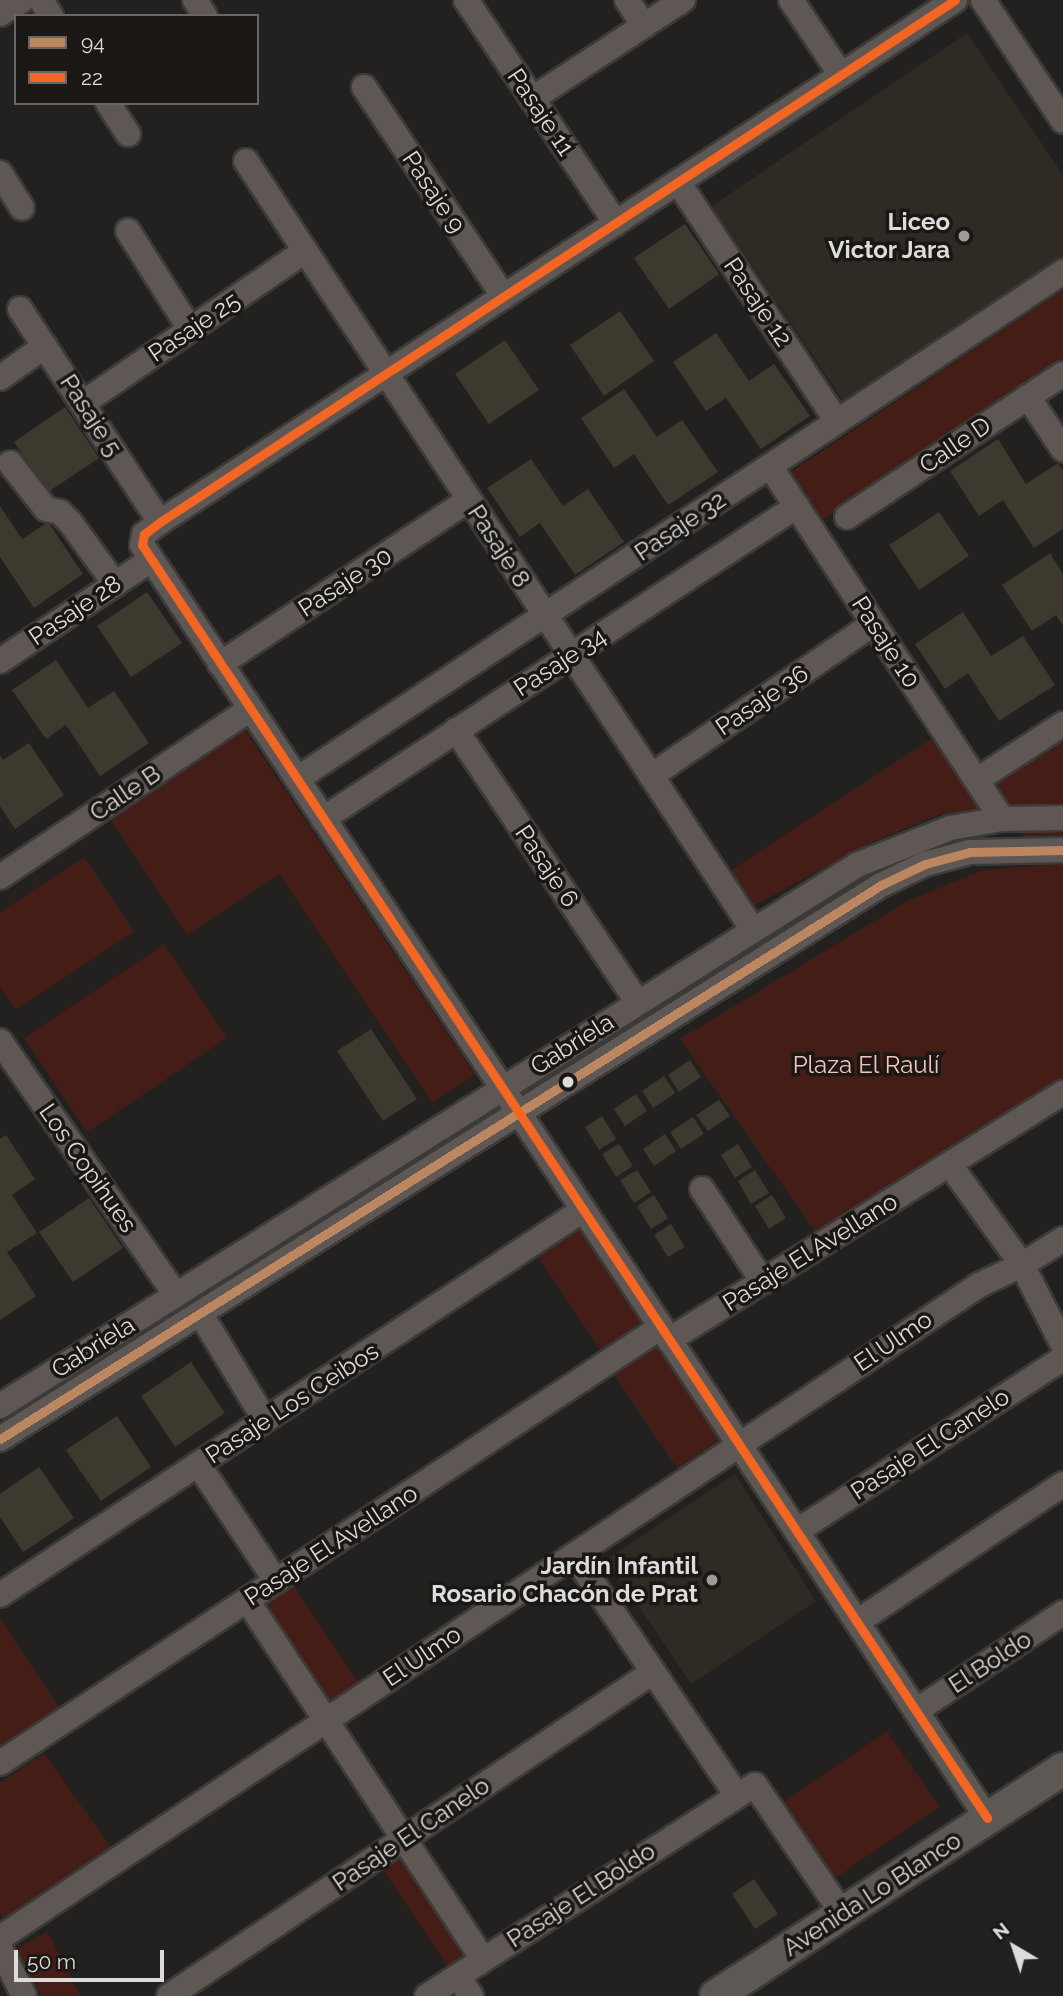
<!DOCTYPE html>
<meta charset="utf-8">
<style>
body{margin:0}
#map{position:relative;width:1063px;height:1996px;overflow:hidden;background:#22211f;font-family:Raleway,sans-serif}
div>[style]{position:absolute}
.built>*{inset:0;background:#302a24}
.green>*{inset:0;background:#441e16}
.building>*{inset:0;background:#3d392e}
.roads{filter:drop-shadow(2px 0 #3b3b3a) drop-shadow(-2px 0 #3b3b3a) drop-shadow(0 2px #3b3b3a) drop-shadow(0 -2px #3b3b3a)}
.minor>*{height:24px;margin:-12px;padding:0 12px;transform-origin:12px;border-radius:12px;background:#5e5754}
.major>*{height:32px;margin:-16px;padding:0 16px;transform-origin:16px;border-radius:16px;background:#5e5855}
.bus-1>*{height:9px;margin:-4.5px;padding:0 4.5px;transform-origin:4.5px;border-radius:4.5px;background:#bb8660}
.bus-2>*{height:9px;margin:-4.5px;padding:0 4.5px;transform-origin:4.5px;border-radius:4.5px;background:#f26522}
.dots>*{width:19px;height:19px;translate:-50% -50%;box-sizing:border-box;border:4px solid #1a1715;border-radius:50%}
span{translate:-50% -50%;white-space:nowrap;text-align:center;line-height:1.15;-webkit-text-stroke:7px #1a1715;paint-order:stroke}
.street-label{font-size:24px;color:#dddcda}
.poi-label{font-size:24px;color:#dddcda;font-weight:700}
.right{translate:-100% -50%;text-align:right}
.park-label{font-size:24px;color:#f6c3b8}
.legend{position:absolute;left:14px;top:14px;width:245px;height:91px;box-sizing:border-box;background:#1a1715;border:2px solid #686664;margin:0;padding:9px 12px;list-style:none;font-size:21px;color:#dddcda}
.legend li{display:flex;align-items:center;gap:14px;height:35px}
.legend b{width:35px;border:2px solid #686664}
.north{position:absolute;left:979px;top:1912px;width:70px;height:70px;-webkit-text-stroke:5px #1a1715;paint-order:stroke;rotate:321deg;font-size:19px;font-weight:700;line-height:28px;text-align:center;color:#dddcda}
.north::after{content:'';display:block;margin:auto;width:24px;height:32px;background:#dddcda;clip-path:polygon(50% 0,100% 100%,50% 72%,0 100%)}
.scale{position:absolute;left:14px;top:1950px;width:150px;height:32px;box-sizing:border-box;border:4px solid #dddcda;border-top:0;padding-left:9px;font-size:21px;line-height:24px;white-space:nowrap;color:#dddcda;-webkit-text-stroke:5px #1a1715;paint-order:stroke}
</style>
<div id="map">
<div class="built">
<i style="clip-path:polygon(967px 33px,1063px 175px,1063px 258px,846px 405px,712px 206px)"></i>
<i style="clip-path:polygon(735px 1474px,816px 1601px,691px 1684px,607px 1559px)"></i>
</div>
<div class="green">
<i style="clip-path:polygon(1063px 290px,1063px 358px,823px 519px,791px 472px)"></i>
<i style="clip-path:polygon(245px 730px,475px 1075px,432px 1103px,279px 874px,187px 935px,111px 820px)"></i>
<i style="clip-path:polygon(1063px 735px,1063px 1080px,817px 1234px,680px 1039px,909px 900px,983px 870px,1041px 865px,993px 779px)"></i>
<i style="clip-path:polygon(936px 736px,985px 809px,941px 814px,872px 842px,755px 905px,731px 870px)"></i>
<i style="clip-path:polygon(84px 857px,134px 932px,16px 1010px,0 987px,0 912px)"></i>
<i style="clip-path:polygon(164px 944px,227px 1038px,87px 1132px,24px 1038px)"></i>
<i style="clip-path:polygon(581px 1224px,646px 1320px,601px 1351px,536px 1254px)"></i>
<i style="clip-path:polygon(656px 1341px,722px 1438px,677px 1468px,612px 1372px)"></i>
<i style="clip-path:polygon(293px 1585px,362px 1688px,330px 1710px,261px 1607px)"></i>
<i style="clip-path:polygon(0 1618px,60px 1709px,0 1749px)"></i>
<i style="clip-path:polygon(887px 1731px,939px 1807px,821px 1888px,769px 1812px)"></i>
<i style="clip-path:polygon(44px 1753px,113px 1851px,6px 1924px,0 1912px,0 1783px)"></i>
<i style="clip-path:polygon(405px 1851px,471px 1951px,448px 1967px,381px 1867px)"></i>
<i style="clip-path:polygon(47px 1931px,80px 1996px,41px 1996px,17px 1950px)"></i>
</div>
<div class="building">
<i style="clip-path:polygon(685px 224px,719px 274px,669px 309px,634px 258px)"></i>
<i style="clip-path:polygon(620px 311px,654px 361px,604px 396px,570px 345px)"></i>
<i style="clip-path:polygon(716px 333px,749px 381px,774px 364px,810px 416px,761px 449px,726px 398px,706px 411px,673px 362px)"></i>
<i style="clip-path:polygon(505px 340px,539px 390px,489px 424px,455px 374px)"></i>
<i style="clip-path:polygon(624px 389px,657px 437px,682px 420px,718px 472px,668px 505px,634px 454px,614px 468px,581px 418px)"></i>
<i style="clip-path:polygon(65px 407px,99px 458px,48px 492px,14px 442px)"></i>
<i style="clip-path:polygon(998px 439px,1026px 484px,1058px 463px,1063px 471px,1063px 529px,1034px 548px,1003px 500px,979px 516px,950px 471px)"></i>
<i style="clip-path:polygon(531px 459px,563px 506px,588px 489px,624px 542px,575px 575px,540px 523px,520px 537px,487px 488px)"></i>
<i style="clip-path:polygon(0 506px,22px 539px,48px 522px,83px 574px,34px 608px,0 557px)"></i>
<i style="clip-path:polygon(939px 512px,969px 556px,919px 590px,889px 545px)"></i>
<i style="clip-path:polygon(1050px 553px,1063px 574px,1063px 626px,1056px 615px,1032px 631px,1002px 585px)"></i>
<i style="clip-path:polygon(147px 592px,182px 643px,131px 677px,97px 626px)"></i>
<i style="clip-path:polygon(963px 612px,991px 656px,1023px 636px,1055px 685px,999px 721px,968px 673px,945px 689px,915px 644px)"></i>
<i style="clip-path:polygon(56px 660px,88px 708px,114px 691px,149px 743px,100px 776px,66px 725px,46px 739px,12px 690px)"></i>
<i style="clip-path:polygon(29px 743px,64px 795px,15px 829px,0 806px,0 755px,3px 760px)"></i>
<i style="clip-path:polygon(371px 1029px,417px 1099px,383px 1121px,337px 1051px)"></i>
<i style="clip-path:polygon(690px 1060px,701px 1077px,679px 1092px,668px 1075px)"></i>
<i style="clip-path:polygon(664px 1076px,675px 1093px,653px 1108px,642px 1091px)"></i>
<i style="clip-path:polygon(636px 1094px,647px 1111px,625px 1126px,614px 1109px)"></i>
<i style="clip-path:polygon(719px 1100px,730px 1116px,708px 1131px,696px 1115px)"></i>
<i style="clip-path:polygon(602px 1116px,616px 1139px,599px 1150px,585px 1127px)"></i>
<i style="clip-path:polygon(693px 1117px,704px 1134px,681px 1149px,670px 1132px)"></i>
<i style="clip-path:polygon(665px 1134px,676px 1151px,654px 1166px,643px 1149px)"></i>
<i style="clip-path:polygon(6px 1135px,35px 1179px,12px 1195px,37px 1233px,7px 1252px,36px 1296px,0 1320px,0 1139px)"></i>
<i style="clip-path:polygon(619px 1144px,633px 1166px,616px 1177px,602px 1154px)"></i>
<i style="clip-path:polygon(738px 1144px,752px 1167px,735px 1178px,721px 1155px)"></i>
<i style="clip-path:polygon(637px 1170px,651px 1192px,634px 1203px,620px 1180px)"></i>
<i style="clip-path:polygon(755px 1170px,769px 1193px,751px 1204px,738px 1181px)"></i>
<i style="clip-path:polygon(654px 1195px,668px 1218px,651px 1229px,637px 1206px)"></i>
<i style="clip-path:polygon(772px 1195px,786px 1218px,769px 1229px,755px 1206px)"></i>
<i style="clip-path:polygon(89px 1198px,123px 1248px,73px 1282px,39px 1232px)"></i>
<i style="clip-path:polygon(671px 1224px,685px 1247px,668px 1257px,654px 1235px)"></i>
<i style="clip-path:polygon(191px 1362px,225px 1413px,175px 1447px,141px 1396px)"></i>
<i style="clip-path:polygon(117px 1416px,151px 1467px,101px 1501px,66px 1450px)"></i>
<i style="clip-path:polygon(39px 1467px,74px 1518px,23px 1552px,0 1517px,0 1494px)"></i>
<i style="clip-path:polygon(754px 1879px,778px 1914px,755px 1929px,732px 1894px)"></i>
</div>
<div class="roads">
<div class="minor">
<i style="left:41px;top:0;width:19px;rotate:58deg"></i>
<i style="left:195px;top:0;width:19px;rotate:58deg"></i>
<i style="left:466px;top:0;width:269px;rotate:56.1deg"></i>
<i style="left:627px;top:0;width:31px;rotate:57deg"></i>
<i style="left:791px;top:0;width:90px;rotate:56.3deg"></i>
<i style="left:955px;top:0;width:951px;rotate:146.71deg"></i>
<i style="left:160px;top:522px;width:20px;rotate:143deg"></i>
<i style="left:144px;top:534px;width:11px;rotate:100deg"></i>
<i style="left:142px;top:545px;width:1528px;rotate:56.42deg"></i>
<i style="left:983px;top:0;width:145px;rotate:56.5deg"></i>
<i style="left:0;top:14px;width:26px;rotate:-32deg"></i>
<i style="left:364px;top:87px;width:252px;rotate:56.3deg"></i>
<i style="left:532px;top:99px;width:181px;rotate:-33.3deg"></i>
<i style="left:108px;top:103px;width:37px;rotate:57deg"></i>
<i style="left:246px;top:161px;width:921px;rotate:56.6deg"></i>
<i style="left:0;top:173px;width:41px;rotate:57.8deg"></i>
<i style="left:678px;top:182px;width:287px;rotate:56.4deg"></i>
<i style="left:128px;top:231px;width:116px;rotate:57.7deg"></i>
<i style="left:20px;top:309px;width:255px;rotate:56.7deg"></i>
<i style="left:0;top:378px;width:55px;rotate:-35.4deg"></i>
<i style="left:1028px;top:397px;width:63px;rotate:56.1deg"></i>
<i style="left:83px;top:403px;width:269px;rotate:-34.4deg"></i>
<i style="left:10px;top:463px;width:58px;rotate:52deg"></i>
<i style="left:46px;top:509px;width:14px;rotate:12deg"></i>
<i style="left:60px;top:512px;width:14px;rotate:45deg"></i>
<i style="left:70px;top:522px;width:77px;rotate:54deg"></i>
<i style="left:770px;top:466px;width:422px;rotate:56.7deg"></i>
<i style="left:847px;top:517px;width:259px;rotate:-33.5deg"></i>
<i style="left:0;top:661px;width:182px;rotate:-33.8deg"></i>
<i style="left:220px;top:664px;width:298px;rotate:-33.4deg"></i>
<i style="left:456px;top:730px;width:328px;rotate:56.3deg"></i>
<i style="left:651px;top:776px;width:269px;rotate:-34.4deg"></i>
<i style="left:297px;top:779px;width:919px;rotate:-33.5deg"></i>
<i style="left:977px;top:780px;width:103px;rotate:-33.1deg"></i>
<i style="left:323px;top:819px;width:568px;rotate:-33.44deg"></i>
<i style="left:0;top:877px;width:301px;rotate:-33.9deg"></i>
<i style="left:0;top:1041px;width:308px;rotate:55.3deg"></i>
<i style="left:950px;top:1165px;width:123px;rotate:54.2deg"></i>
<i style="left:1022px;top:1265px;width:90px;rotate:62.9deg"></i>
<i style="left:702px;top:1189px;width:111px;rotate:56.7deg"></i>
<i style="left:200px;top:1313px;width:125px;rotate:58.7deg"></i>
<i style="left:669px;top:1340px;width:465px;rotate:-32.1deg"></i>
<i style="left:0;top:1406px;width:1013px;rotate:-32.26deg"></i>
<i style="left:857px;top:865px;width:100px;rotate:-21.7deg"></i>
<i style="left:950px;top:828px;width:53px;rotate:-9.8deg"></i>
<i style="left:1002px;top:819px;width:61px;rotate:-0.9deg"></i>
<i style="left:0;top:1439px;width:1041px;rotate:-32.16deg"></i>
<i style="left:881px;top:885px;width:49px;rotate:-25.5deg"></i>
<i style="left:925px;top:864px;width:47px;rotate:-14.9deg"></i>
<i style="left:970px;top:852px;width:93px;rotate:-1.2deg"></i>
<i style="left:198px;top:1464px;width:141px;rotate:56.3deg"></i>
<i style="left:797px;top:1531px;width:317px;rotate:-33deg"></i>
<i style="left:574px;top:1555px;width:289px;rotate:55.9deg"></i>
<i style="left:0;top:1595px;width:699px;rotate:-33.44deg"></i>
<i style="left:247px;top:1600px;width:430px;rotate:56.7deg"></i>
<i style="left:857px;top:1622px;width:248px;rotate:-33.8deg"></i>
<i style="left:916px;top:1711px;width:177px;rotate:-33.7deg"></i>
<i style="left:0;top:1763px;width:792px;rotate:-33.41deg"></i>
<i style="left:0;top:1938px;width:1177px;rotate:-33.7deg"></i>
<i style="left:979px;top:1285px;width:47px;rotate:-24.9deg"></i>
<i style="left:1022px;top:1265px;width:49px;rotate:-32.4deg"></i>
<i style="left:0;top:1948px;width:54px;rotate:63.4deg"></i>
<i style="left:458px;top:1976px;width:24px;rotate:57deg"></i>
<i style="left:169px;top:1996px;width:582px;rotate:-33.8deg"></i>
<i style="left:427px;top:1996px;width:390px;rotate:-32.8deg"></i>
<i style="left:755px;top:1785px;width:155px;rotate:55.8deg"></i>
</div>
<div class="major">
<i style="left:716px;top:1996px;width:415px;rotate:-33.2deg"></i>
</div>
</div>
<div class="bus-1">
<i style="left:0;top:1439px;width:1041px;rotate:-32.16deg"></i>
<i style="left:881px;top:885px;width:49px;rotate:-25.5deg"></i>
<i style="left:925px;top:864px;width:47px;rotate:-14.9deg"></i>
<i style="left:970px;top:852px;width:93px;rotate:-1.2deg"></i>
</div>
<div class="bus-2">
<i style="left:955px;top:0;width:951px;rotate:146.71deg"></i>
<i style="left:160px;top:522px;width:20px;rotate:143deg"></i>
<i style="left:144px;top:534px;width:11px;rotate:100deg"></i>
<i style="left:142px;top:545px;width:1528px;rotate:56.42deg"></i>
</div>
<div class="dots">
<i style="left:964px;top:236px;background:#9c9b99"></i>
<i style="left:568px;top:1082px;background:#dddcda"></i>
<i style="left:712px;top:1580px;background:#9c9b99"></i>
</div>
<div class="street-label">
<span style="left:541px;top:112px;rotate:56deg">Pasaje 11</span>
<span style="left:434px;top:192px;rotate:56deg">Pasaje 9</span>
<span style="left:758px;top:302px;rotate:56deg">Pasaje 12</span>
<span style="left:194px;top:327px;rotate:-34deg">Pasaje 25</span>
<span style="left:91px;top:415px;rotate:57deg">Pasaje 5</span>
<span style="left:955px;top:445px;rotate:-34deg">Calle D</span>
<span style="left:680px;top:526px;rotate:-34deg">Pasaje 32</span>
<span style="left:499px;top:546px;rotate:57deg">Pasaje 8</span>
<span style="left:345px;top:582px;rotate:-33deg">Pasaje 30</span>
<span style="left:75px;top:610px;rotate:-34deg">Pasaje 28</span>
<span style="left:886px;top:642px;rotate:57deg">Pasaje 10</span>
<span style="left:560px;top:662px;rotate:-33deg">Pasaje 34</span>
<span style="left:762px;top:700px;rotate:-34deg">Pasaje 36</span>
<span style="left:125px;top:793px;rotate:-34deg">Calle B</span>
<span style="left:547px;top:866px;rotate:56deg">Pasaje 6</span>
<span style="left:572px;top:1044px;rotate:-32deg">Gabriela</span>
<span style="left:88px;top:1168px;rotate:55deg">Los Copihues</span>
<span style="left:810px;top:1252px;rotate:-32deg">Pasaje El Avellano</span>
<span style="left:893px;top:1341px;rotate:-34deg">El Ulmo</span>
<span style="left:93px;top:1347px;rotate:-32deg">Gabriela</span>
<span style="left:292px;top:1403px;rotate:-33deg">Pasaje Los Ceibos</span>
<span style="left:930px;top:1444px;rotate:-33deg">Pasaje El Canelo</span>
<span style="left:331px;top:1545px;rotate:-33deg">Pasaje El Avellano</span>
<span style="left:422px;top:1656px;rotate:-34deg">El Ulmo</span>
<span style="left:990px;top:1662px;rotate:-33deg">El Boldo</span>
<span style="left:411px;top:1834px;rotate:-34deg">Pasaje El Canelo</span>
<span style="left:872px;top:1894px;rotate:-33deg">Avenida Lo Blanco</span>
<span style="left:581px;top:1895px;rotate:-33deg">Pasaje El Boldo</span>
</div>
<div class="poi-label">
<span class="right" style="left:950px;top:236px">Liceo<br>Victor Jara</span>
<span class="right" style="left:698px;top:1580px">Jardín Infantil<br>Rosario Chacón de Prat</span>
</div>
<div class="park-label">
<span style="left:866px;top:1065px">Plaza El Raulí</span>
</div>
<ul class="legend">
<li><b style="height:9px;background:#bb8660"></b>94</li>
<li><b style="height:9px;background:#f26522"></b>22</li>
</ul>
<div class="north">N</div>
<div class="scale">50 m</div>
</div>
